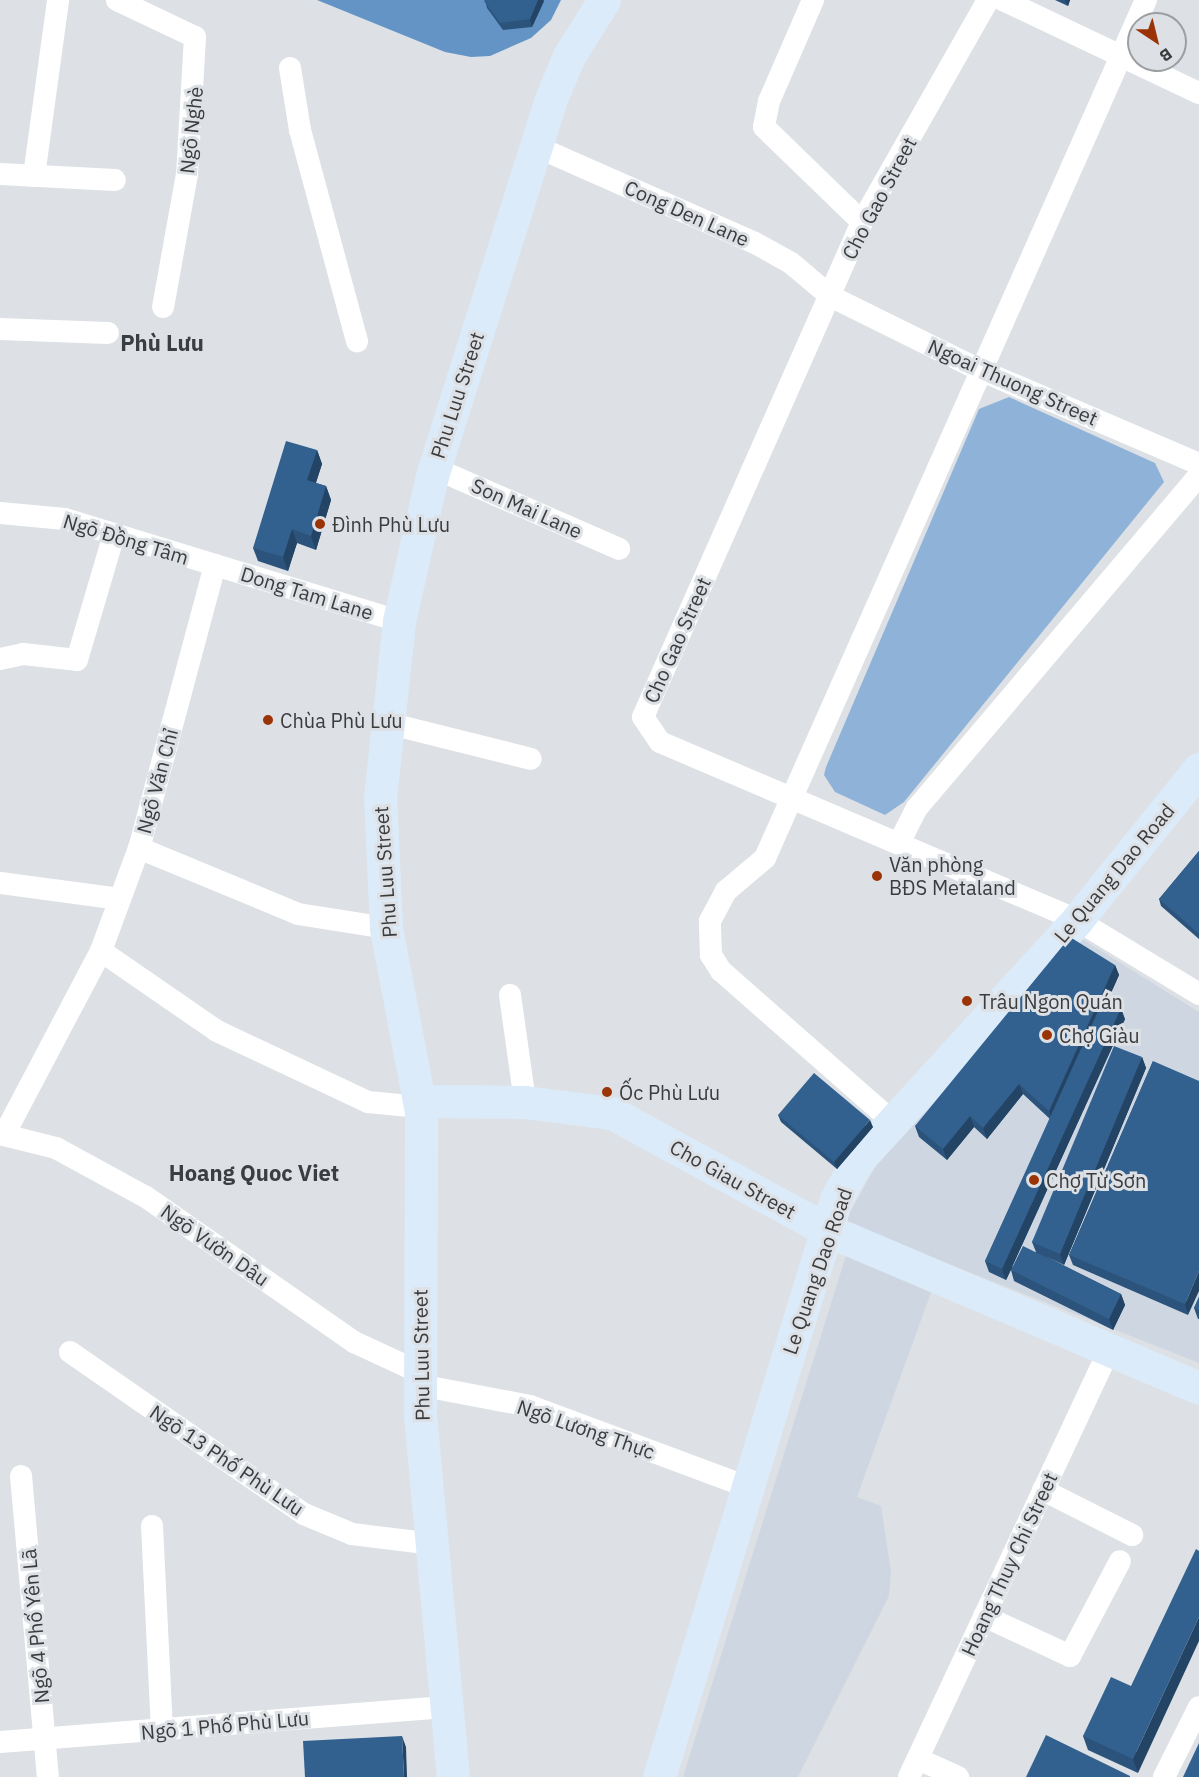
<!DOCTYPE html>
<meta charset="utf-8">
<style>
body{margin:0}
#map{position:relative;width:1199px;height:1777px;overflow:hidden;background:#dde1e5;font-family:"IBM Plex Sans",sans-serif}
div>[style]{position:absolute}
.built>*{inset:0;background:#ced7e1}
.green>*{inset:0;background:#8fb3d8}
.water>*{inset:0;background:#6394c5}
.street>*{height:22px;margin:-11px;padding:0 11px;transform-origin:11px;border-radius:11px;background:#fff}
.secondary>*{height:33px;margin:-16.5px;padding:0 16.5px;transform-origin:16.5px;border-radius:16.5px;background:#dcebfa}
.wall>*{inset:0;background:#2b537b}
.shaded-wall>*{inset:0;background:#234464}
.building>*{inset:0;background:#32618f}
.dots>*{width:16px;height:16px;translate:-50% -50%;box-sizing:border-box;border:3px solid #dde1e5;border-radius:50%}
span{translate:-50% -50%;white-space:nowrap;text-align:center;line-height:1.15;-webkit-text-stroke:6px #dde1e5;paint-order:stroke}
.street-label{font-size:20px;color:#3b3c3e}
.poi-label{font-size:20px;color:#3b3c3e}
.left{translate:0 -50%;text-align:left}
.quarter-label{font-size:22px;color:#3a3d41;font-weight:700}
.north{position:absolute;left:1127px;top:12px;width:60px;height:60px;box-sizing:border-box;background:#dde1e5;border:2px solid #9c9fa2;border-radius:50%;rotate:145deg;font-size:16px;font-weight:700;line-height:24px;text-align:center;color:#3b3c3e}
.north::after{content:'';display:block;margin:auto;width:21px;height:27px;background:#9a3407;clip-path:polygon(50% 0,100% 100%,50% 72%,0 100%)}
</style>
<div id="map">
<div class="built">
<i style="clip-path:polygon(1079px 937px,1199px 1012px,1199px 1363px,844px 1223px,892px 1137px)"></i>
<i style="clip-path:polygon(848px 1249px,933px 1287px,857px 1497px,881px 1506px,891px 1572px,889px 1596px,798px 1777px,683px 1777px)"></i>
</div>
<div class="green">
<i style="clip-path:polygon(1009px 397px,1155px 463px,1164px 482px,904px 802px,885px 815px,835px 792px,824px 775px,826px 767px,979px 409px)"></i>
</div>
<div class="water">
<i style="clip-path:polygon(317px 0,561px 0,551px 20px,531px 38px,490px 56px,471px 57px,445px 52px)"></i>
</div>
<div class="street">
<i style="left:117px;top:0;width:86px;rotate:25.4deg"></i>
<i style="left:195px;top:37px;width:137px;rotate:93.3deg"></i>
<i style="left:187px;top:174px;width:135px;rotate:100.2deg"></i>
<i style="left:813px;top:0;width:110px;rotate:113.5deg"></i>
<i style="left:769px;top:101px;width:26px;rotate:101deg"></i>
<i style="left:764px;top:127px;width:136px;rotate:44.1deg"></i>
<i style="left:988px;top:0;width:255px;rotate:119.6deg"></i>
<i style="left:862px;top:222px;width:541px;rotate:113.87deg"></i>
<i style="left:643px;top:717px;width:30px;rotate:56deg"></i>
<i style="left:660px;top:742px;width:453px;rotate:23.1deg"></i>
<i style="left:1077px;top:920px;width:143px;rotate:31.2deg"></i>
<i style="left:1003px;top:0;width:217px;rotate:25.4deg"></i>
<i style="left:290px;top:68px;width:63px;rotate:80.8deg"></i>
<i style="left:300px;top:130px;width:219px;rotate:74.9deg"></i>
<i style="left:535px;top:146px;width:240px;rotate:23.8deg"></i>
<i style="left:755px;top:243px;width:41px;rotate:29.1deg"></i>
<i style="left:791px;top:263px;width:51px;rotate:40.2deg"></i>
<i style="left:830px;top:296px;width:169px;rotate:26.3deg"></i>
<i style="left:982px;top:371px;width:236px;rotate:23.2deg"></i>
<i style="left:0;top:174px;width:115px;rotate:3deg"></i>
<i style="left:34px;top:176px;width:178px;rotate:-82.2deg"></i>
<i style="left:0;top:329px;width:108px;rotate:2.1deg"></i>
<i style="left:434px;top:468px;width:202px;rotate:23.6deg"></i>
<i style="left:0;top:513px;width:65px;rotate:5.3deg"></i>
<i style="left:65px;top:519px;width:349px;rotate:17deg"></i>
<i style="left:215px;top:565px;width:293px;rotate:105deg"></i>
<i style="left:139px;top:848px;width:172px;rotate:22.5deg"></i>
<i style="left:298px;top:914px;width:89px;rotate:9deg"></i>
<i style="left:0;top:659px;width:24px;rotate:-12deg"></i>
<i style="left:23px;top:654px;width:54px;rotate:6.3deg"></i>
<i style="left:77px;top:660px;width:131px;rotate:-73.6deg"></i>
<i style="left:387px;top:723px;width:148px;rotate:14deg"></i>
<i style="left:899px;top:843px;width:39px;rotate:-63deg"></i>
<i style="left:917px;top:808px;width:436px;rotate:-49.7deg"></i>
<i style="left:139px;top:848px;width:110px;rotate:110.3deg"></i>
<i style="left:101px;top:951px;width:208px;rotate:117.8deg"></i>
<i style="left:4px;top:1135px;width:54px;rotate:14deg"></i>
<i style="left:56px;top:1148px;width:102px;rotate:28.6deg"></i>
<i style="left:146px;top:1197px;width:254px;rotate:34.9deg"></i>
<i style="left:354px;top:1342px;width:72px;rotate:24.8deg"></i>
<i style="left:0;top:883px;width:121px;rotate:7.6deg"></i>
<i style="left:101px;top:951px;width:141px;rotate:34.6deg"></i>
<i style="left:217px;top:1031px;width:167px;rotate:25.2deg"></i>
<i style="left:368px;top:1102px;width:52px;rotate:5.5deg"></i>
<i style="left:510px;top:995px;width:108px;rotate:82deg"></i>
<i style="left:893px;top:1122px;width:229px;rotate:-138.7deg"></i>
<i style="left:721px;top:971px;width:19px;rotate:-122deg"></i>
<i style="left:711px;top:955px;width:34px;rotate:-92deg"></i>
<i style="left:710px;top:921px;width:34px;rotate:-62deg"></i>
<i style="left:726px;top:891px;width:51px;rotate:-40.2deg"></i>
<i style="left:765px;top:858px;width:939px;rotate:-66.06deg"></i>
<i style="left:70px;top:1352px;width:285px;rotate:34.7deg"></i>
<i style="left:304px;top:1514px;width:52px;rotate:22.6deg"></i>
<i style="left:352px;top:1534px;width:82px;rotate:7deg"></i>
<i style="left:419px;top:1385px;width:113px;rotate:10.7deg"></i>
<i style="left:530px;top:1406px;width:233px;rotate:20.4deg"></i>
<i style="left:21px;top:1476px;width:302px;rotate:84.9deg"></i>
<i style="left:1043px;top:1490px;width:100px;rotate:26.8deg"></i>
<i style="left:152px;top:1526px;width:204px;rotate:87.2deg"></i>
<i style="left:984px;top:1616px;width:95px;rotate:24.9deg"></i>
<i style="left:1070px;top:1656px;width:107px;rotate:-62.2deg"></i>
<i style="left:0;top:1742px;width:450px;rotate:-4.5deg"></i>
<i style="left:918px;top:1759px;width:44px;rotate:24.2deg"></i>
<i style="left:909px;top:1777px;width:472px;rotate:-64.9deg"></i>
<i style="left:1164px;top:1777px;width:78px;rotate:-63.4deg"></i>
</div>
<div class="secondary">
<i style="left:419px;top:1101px;width:106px;rotate:0.5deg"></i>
<i style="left:525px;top:1102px;width:88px;rotate:7.2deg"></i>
<i style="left:612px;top:1113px;width:245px;rotate:28.6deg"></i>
<i style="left:827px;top:1230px;width:404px;rotate:23deg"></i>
<i style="left:453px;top:1777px;width:363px;rotate:-95.2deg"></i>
<i style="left:420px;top:1416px;width:304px;rotate:-89.8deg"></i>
<i style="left:421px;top:1112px;width:187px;rotate:-100.8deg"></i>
<i style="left:386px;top:928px;width:131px;rotate:-92.6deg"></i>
<i style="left:380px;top:797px;width:177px;rotate:-83.8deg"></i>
<i style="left:399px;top:621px;width:149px;rotate:-77.2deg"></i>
<i style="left:432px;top:476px;width:395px;rotate:-72.5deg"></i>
<i style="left:551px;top:99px;width:47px;rotate:-67.3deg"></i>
<i style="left:569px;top:56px;width:66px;rotate:-58deg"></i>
<i style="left:659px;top:1777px;width:604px;rotate:-72.97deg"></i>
<i style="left:836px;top:1199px;width:45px;rotate:-60.6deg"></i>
<i style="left:858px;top:1160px;width:325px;rotate:-47.6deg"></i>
<i style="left:1077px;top:920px;width:194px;rotate:-51.1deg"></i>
</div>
<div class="wall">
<i style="clip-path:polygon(485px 0,543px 0,544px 1px,532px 27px,503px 30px,487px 8px)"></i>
<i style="clip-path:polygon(1055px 0,1070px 0,1068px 6px)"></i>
<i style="clip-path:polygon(317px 450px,322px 464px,316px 483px,326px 486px,331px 500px,316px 550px,297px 543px,288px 571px,258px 561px,253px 548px)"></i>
<i style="clip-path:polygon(1199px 851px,1199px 939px,1161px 906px,1159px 899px)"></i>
<i style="clip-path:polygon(1115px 965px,1119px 975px,1107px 1002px,1125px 1019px,1012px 1267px,1036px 1252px,1032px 1242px,1142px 1057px,1146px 1068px,1064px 1265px,1045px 1256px,1121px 1294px,1125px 1305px,1113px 1330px,1014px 1281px,1011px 1270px,1006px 1280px,989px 1272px,985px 1261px,1050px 1119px,1023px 1094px,987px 1139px,974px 1127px,947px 1160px,919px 1137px,915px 1126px)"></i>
<i style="clip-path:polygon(1153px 1061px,1188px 1315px,1073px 1265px,1069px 1255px)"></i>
<i style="clip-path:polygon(778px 1115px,873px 1127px,837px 1169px,781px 1122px)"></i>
<i style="clip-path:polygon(1199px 1297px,1199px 1319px,1198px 1319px,1194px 1308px)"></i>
<i style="clip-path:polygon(1131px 1686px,1138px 1773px,1088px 1750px,1083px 1736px)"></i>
</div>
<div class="shaded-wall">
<i style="clip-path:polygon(538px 0,543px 0,544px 1px,532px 27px,530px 19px)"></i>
<i style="clip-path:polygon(1065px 0,1070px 0,1068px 6px)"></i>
<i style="clip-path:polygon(317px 450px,322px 464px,312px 494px,307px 480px)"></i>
<i style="clip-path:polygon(326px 486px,331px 500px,316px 550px,311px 536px)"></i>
<i style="clip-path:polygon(292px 529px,297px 543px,288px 571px,283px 557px)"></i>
<i style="clip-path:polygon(1115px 965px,1119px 975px,1053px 1122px,1049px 1111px)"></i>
<i style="clip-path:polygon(1121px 1008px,1125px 1019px,1006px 1280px,1002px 1269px)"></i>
<i style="clip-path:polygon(1142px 1057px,1146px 1068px,1064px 1265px,1060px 1254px)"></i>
<i style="clip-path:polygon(1019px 1084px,1023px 1094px,987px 1139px,983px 1128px)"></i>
<i style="clip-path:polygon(970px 1116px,974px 1127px,947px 1160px,943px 1149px)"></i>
<i style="clip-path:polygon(870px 1120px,873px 1127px,837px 1169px,834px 1162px)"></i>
<i style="clip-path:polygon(1199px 1271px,1199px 1291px,1188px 1315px,1185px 1304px)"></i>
<i style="clip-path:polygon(1121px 1294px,1125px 1305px,1113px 1330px,1109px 1319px)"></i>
<i style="clip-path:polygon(1199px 1617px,1199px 1641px,1138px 1773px,1133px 1759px)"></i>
<i style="clip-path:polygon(402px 1736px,406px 1747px,407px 1777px,404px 1777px)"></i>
</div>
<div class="building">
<i style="clip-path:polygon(485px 0,538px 0,530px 19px,500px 23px,484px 1px)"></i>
<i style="clip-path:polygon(286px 441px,317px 450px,307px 480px,326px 486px,311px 536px,292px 529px,283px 557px,253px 548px)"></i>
<i style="clip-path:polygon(1199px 851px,1199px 934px,1159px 899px)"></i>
<i style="clip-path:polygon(1070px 937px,1115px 965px,1049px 1111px,1019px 1084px,983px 1128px,970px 1116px,943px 1149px,915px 1126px)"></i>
<i style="clip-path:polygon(1103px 1000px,1121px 1008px,1002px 1269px,985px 1261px)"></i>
<i style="clip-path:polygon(1114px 1046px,1142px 1057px,1060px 1254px,1032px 1242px)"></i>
<i style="clip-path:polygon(1153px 1061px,1199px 1081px,1199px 1271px,1185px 1304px,1069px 1255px)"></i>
<i style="clip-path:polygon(814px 1073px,870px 1120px,834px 1162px,778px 1115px)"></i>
<i style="clip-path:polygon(1023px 1246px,1121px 1294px,1109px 1319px,1011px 1270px)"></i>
<i style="clip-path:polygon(1199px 1297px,1199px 1310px,1194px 1308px)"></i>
<i style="clip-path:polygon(1196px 1549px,1199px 1551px,1199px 1617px,1133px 1759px,1083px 1736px,1111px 1677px,1131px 1686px)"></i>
<i style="clip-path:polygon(1046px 1735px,1130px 1776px,1130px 1777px,1026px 1777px)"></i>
<i style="clip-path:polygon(402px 1736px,404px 1777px,305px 1777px,303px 1741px)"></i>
<i style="clip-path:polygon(1199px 1743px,1199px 1777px,1183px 1777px)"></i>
</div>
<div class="dots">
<i style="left:320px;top:524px;background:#9a3407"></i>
<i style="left:268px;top:720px;background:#9a3407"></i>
<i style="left:877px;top:876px;background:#9a3407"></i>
<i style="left:967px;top:1001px;background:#9a3407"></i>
<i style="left:1047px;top:1035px;background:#9a3407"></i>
<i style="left:607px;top:1092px;background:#9a3407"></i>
<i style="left:1034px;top:1180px;background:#9a3407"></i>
</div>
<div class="street-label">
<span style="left:191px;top:130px;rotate:-84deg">Ngõ Nghè</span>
<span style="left:879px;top:198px;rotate:-62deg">Cho Gao Street</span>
<span style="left:687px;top:213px;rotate:24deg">Cong Den Lane</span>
<span style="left:1013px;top:382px;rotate:24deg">Ngoai Thuong Street</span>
<span style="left:457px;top:395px;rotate:-72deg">Phu Luu Street</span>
<span style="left:527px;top:508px;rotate:24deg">Son Mai Lane</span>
<span style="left:126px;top:539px;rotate:17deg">Ngõ Đồng Tâm</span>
<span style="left:307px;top:593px;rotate:17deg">Dong Tam Lane</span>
<span style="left:677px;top:640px;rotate:-66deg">Cho Gao Street</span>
<span style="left:157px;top:781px;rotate:-75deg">Ngõ Văn Chỉ</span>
<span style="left:385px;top:872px;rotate:-94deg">Phu Luu Street</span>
<span style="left:1114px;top:873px;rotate:-50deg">Le Quang Dao Road</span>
<span style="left:733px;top:1179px;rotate:29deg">Cho Giau Street</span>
<span style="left:215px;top:1245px;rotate:35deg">Ngõ Vườn Dâu</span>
<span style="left:817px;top:1271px;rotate:-71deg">Le Quang Dao Road</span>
<span style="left:421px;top:1355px;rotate:-91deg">Phu Luu Street</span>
<span style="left:586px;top:1429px;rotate:19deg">Ngõ Lương Thực</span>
<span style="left:227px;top:1460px;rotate:34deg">Ngõ 13 Phố Phù Lưu</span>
<span style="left:1009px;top:1564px;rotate:-65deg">Hoang Thuy Chi Street</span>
<span style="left:35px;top:1626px;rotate:-95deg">Ngõ 4 Phố Yên Lã</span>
<span style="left:225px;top:1725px;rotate:-5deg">Ngõ 1 Phố Phù Lưu</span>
</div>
<div class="poi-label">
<span class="left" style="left:332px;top:524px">Đình Phù Lưu</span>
<span class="left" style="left:280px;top:720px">Chùa Phù Lưu</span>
<span class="left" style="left:889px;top:876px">Văn phòng<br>BĐS Metaland</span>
<span class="left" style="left:979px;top:1001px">Trâu Ngon Quán</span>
<span class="left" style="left:1059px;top:1035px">Chợ Giàu</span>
<span class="left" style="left:619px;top:1092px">Ốc Phù Lưu</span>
<span class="left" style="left:1046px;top:1180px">Chợ Từ Sơn</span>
</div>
<div class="quarter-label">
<span style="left:162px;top:343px">Phù Lưu</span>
<span style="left:254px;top:1173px">Hoang Quoc Viet</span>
</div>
<div class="north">B</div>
</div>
